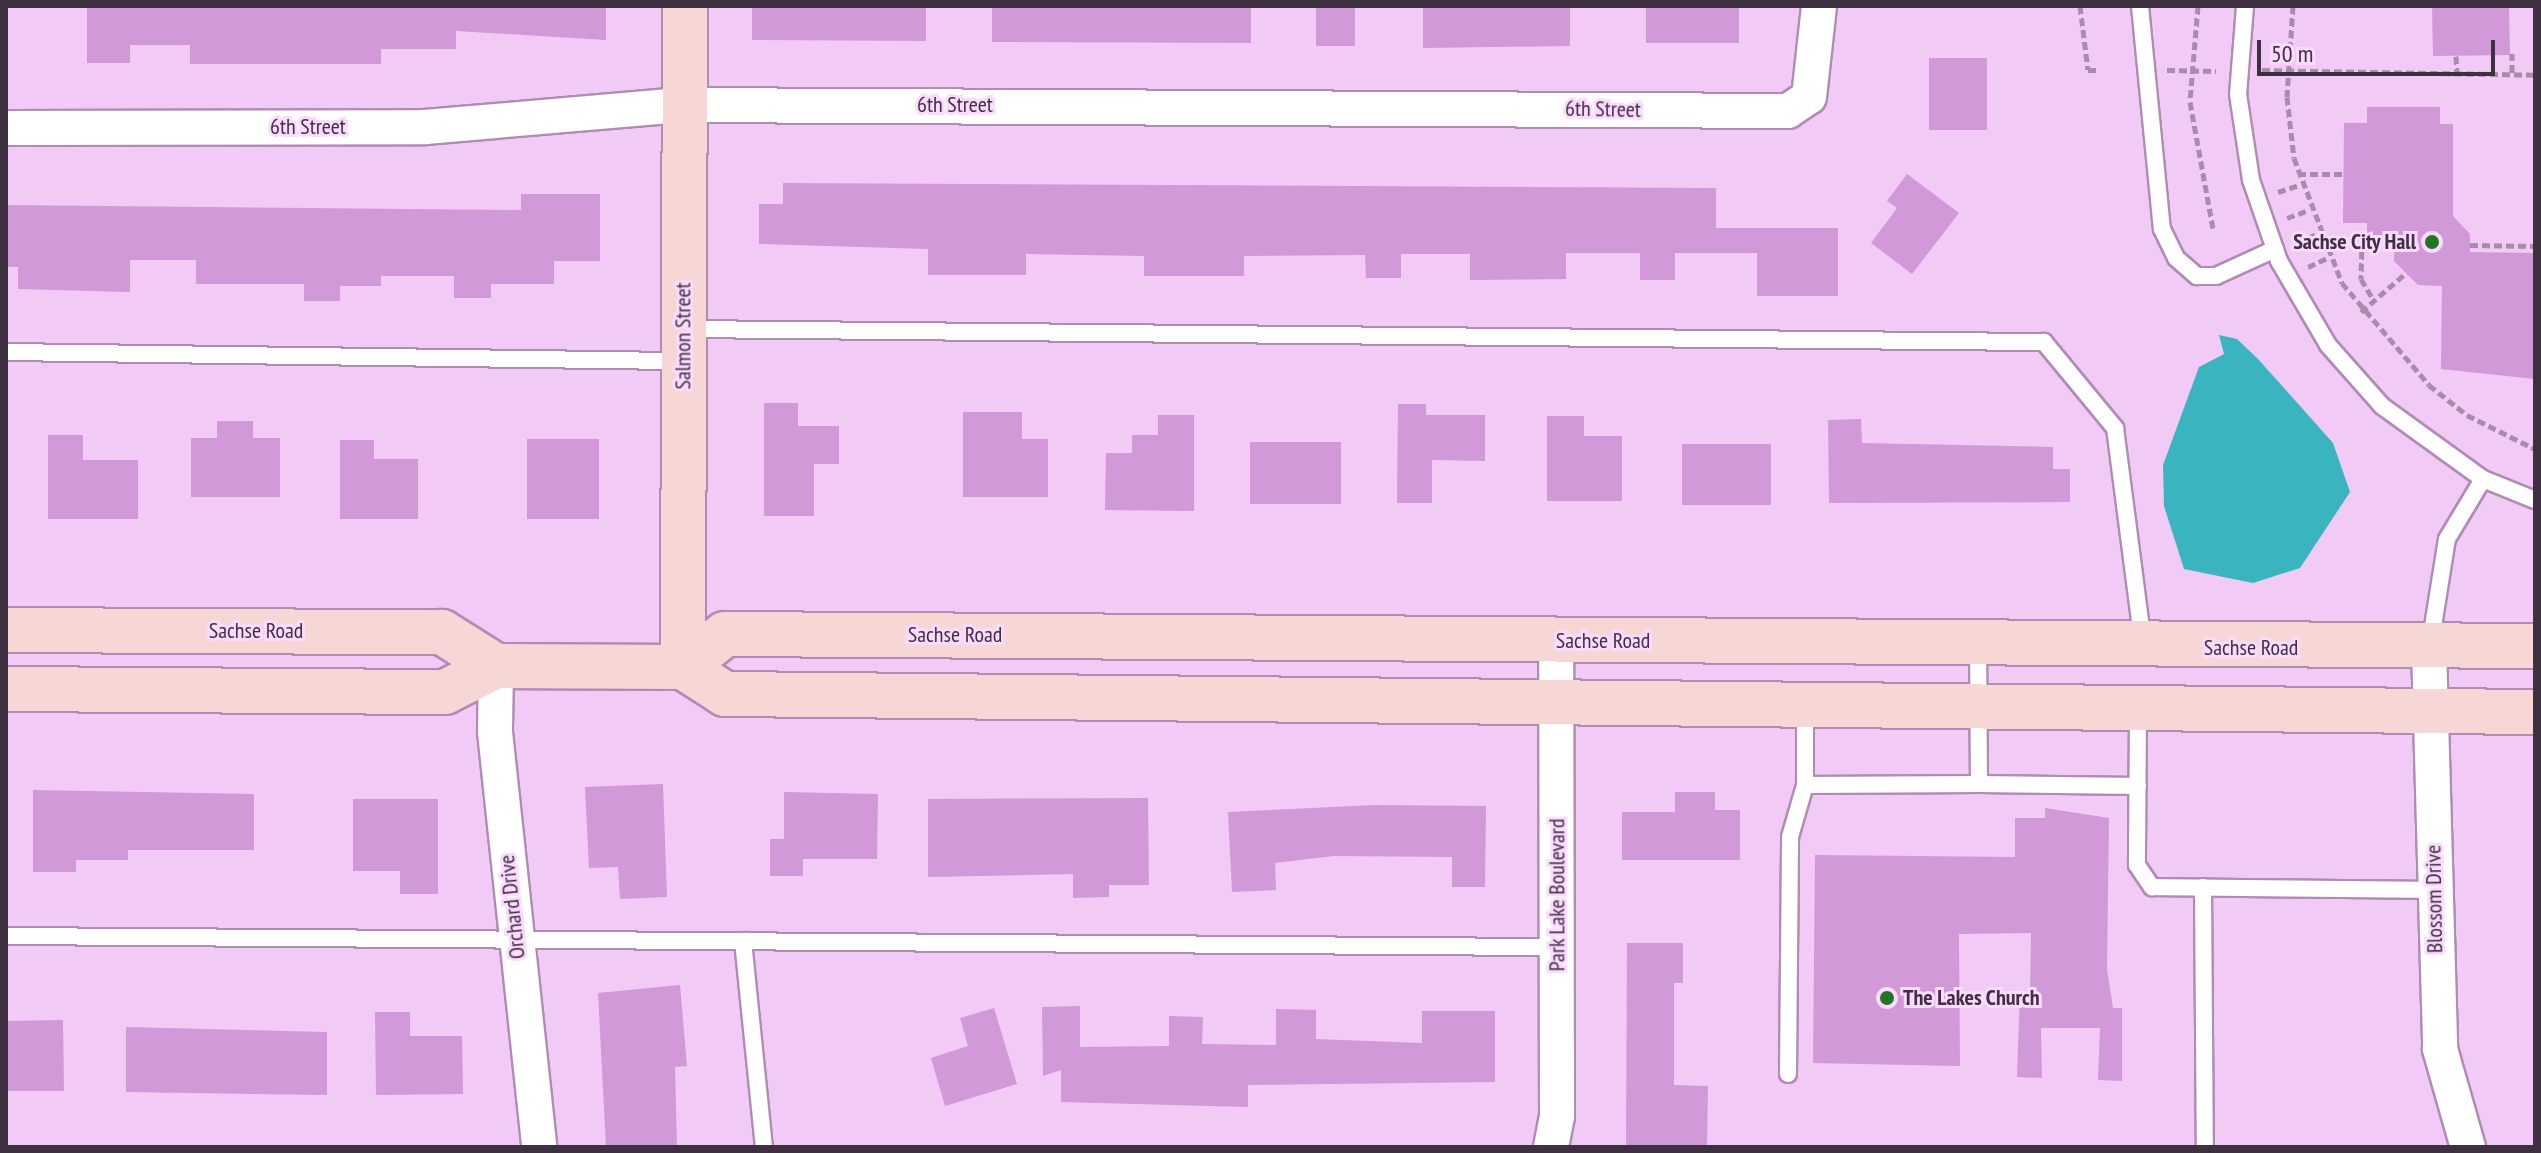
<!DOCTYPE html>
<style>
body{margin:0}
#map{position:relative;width:2541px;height:1153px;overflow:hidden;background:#f1caf5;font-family:"PT Sans Narrow",sans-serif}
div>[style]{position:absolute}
.water>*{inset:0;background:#3ab4bf}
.building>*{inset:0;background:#d199d7}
.path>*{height:5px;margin-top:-2.5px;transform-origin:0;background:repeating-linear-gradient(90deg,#a98cac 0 8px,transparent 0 12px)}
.roads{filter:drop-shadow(2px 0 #b08cb4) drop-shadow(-2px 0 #b08cb4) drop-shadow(0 2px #b08cb4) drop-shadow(0 -2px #b08cb4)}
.lane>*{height:16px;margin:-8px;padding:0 8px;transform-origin:8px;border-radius:8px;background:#fff}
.street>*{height:34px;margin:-17px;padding:0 17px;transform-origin:17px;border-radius:17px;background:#fff}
.secondary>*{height:44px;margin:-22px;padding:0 22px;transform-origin:22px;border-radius:22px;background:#f6d7d6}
.dots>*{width:22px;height:22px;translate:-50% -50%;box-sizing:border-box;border:4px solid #fadafd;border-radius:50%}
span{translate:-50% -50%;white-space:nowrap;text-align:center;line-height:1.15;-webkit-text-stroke:6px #fadafd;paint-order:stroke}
.street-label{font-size:22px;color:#3f3041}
.poi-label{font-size:22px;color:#3f3041;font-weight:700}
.right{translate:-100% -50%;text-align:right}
.left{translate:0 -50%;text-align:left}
.frame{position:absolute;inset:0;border:8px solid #3f3041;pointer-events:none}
.scale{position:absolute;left:2257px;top:40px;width:238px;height:36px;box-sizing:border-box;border:4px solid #3f3041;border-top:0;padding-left:10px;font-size:24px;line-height:28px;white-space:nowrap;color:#3f3041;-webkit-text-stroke:6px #fadafd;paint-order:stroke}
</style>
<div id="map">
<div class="water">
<i style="clip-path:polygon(2219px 335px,2237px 339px,2258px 359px,2333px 443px,2350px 492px,2300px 568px,2253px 583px,2184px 569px,2164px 506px,2163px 465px,2199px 367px,2224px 354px)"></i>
</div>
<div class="building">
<i style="clip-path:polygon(87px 6px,606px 6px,606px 40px,456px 31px,456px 49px,381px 49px,381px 64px,190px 64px,190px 45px,130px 45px,130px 63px,87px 63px)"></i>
<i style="clip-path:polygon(752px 6px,926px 6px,926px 41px,752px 40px)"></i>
<i style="clip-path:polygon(992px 6px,1251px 6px,1251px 43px,992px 42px)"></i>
<i style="clip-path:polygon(1316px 6px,1355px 6px,1355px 46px,1316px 46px)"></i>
<i style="clip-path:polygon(1423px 6px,1570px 6px,1570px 46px,1423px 48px)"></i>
<i style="clip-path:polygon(1646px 6px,1739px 6px,1739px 43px,1646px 43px)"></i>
<i style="clip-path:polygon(2432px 6px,2509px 6px,2510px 55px,2433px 56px)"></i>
<i style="clip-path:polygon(1929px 58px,1987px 58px,1987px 130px,1929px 130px)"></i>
<i style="clip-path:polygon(2367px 107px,2440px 107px,2440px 124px,2453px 124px,2453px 216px,2470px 234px,2470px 252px,2535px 253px,2535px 379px,2441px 369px,2442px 286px,2418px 285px,2394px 261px,2395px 239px,2367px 239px,2367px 223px,2343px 223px,2344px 123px,2367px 123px)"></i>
<i style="clip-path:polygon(1907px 174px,1959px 213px,1912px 274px,1871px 243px,1897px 208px,1887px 201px)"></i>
<i style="clip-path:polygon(783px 183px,1716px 188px,1716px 228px,1838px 228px,1838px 296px,1757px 296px,1757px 253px,1675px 253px,1675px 280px,1640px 280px,1640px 253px,1566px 253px,1566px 279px,1470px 280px,1470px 254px,1401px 254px,1401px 278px,1366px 278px,1365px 255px,1244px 256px,1244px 276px,1144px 276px,1144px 256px,1026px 254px,1026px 275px,928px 275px,928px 249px,759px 244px,759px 204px,783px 204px)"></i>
<i style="clip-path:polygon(521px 194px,600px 194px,600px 261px,554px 261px,554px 284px,491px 284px,491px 298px,454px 298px,454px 276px,381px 276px,381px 286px,340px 286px,340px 301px,304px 301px,304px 284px,196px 284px,196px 260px,130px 260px,130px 292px,18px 289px,18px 267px,6px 267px,6px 205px,521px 210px)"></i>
<i style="clip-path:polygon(764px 403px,798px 403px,798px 426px,839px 426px,839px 464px,814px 464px,814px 516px,764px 516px)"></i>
<i style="clip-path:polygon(1398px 404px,1426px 404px,1426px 415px,1485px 415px,1485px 461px,1432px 460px,1432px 503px,1397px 503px)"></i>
<i style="clip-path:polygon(963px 412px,1022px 412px,1022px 439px,1048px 439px,1048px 497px,963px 497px)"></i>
<i style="clip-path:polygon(1158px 415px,1194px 415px,1194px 511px,1105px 510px,1106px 453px,1132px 453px,1132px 435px,1158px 435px)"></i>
<i style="clip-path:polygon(1547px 416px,1584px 416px,1584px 436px,1622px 436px,1622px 501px,1547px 501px)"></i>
<i style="clip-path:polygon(1861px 419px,1862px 443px,2053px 447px,2053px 469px,2070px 469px,2070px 502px,1829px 503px,1828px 420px)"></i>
<i style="clip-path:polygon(217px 421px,253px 421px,253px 438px,280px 438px,280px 497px,191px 497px,191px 438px,217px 438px)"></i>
<i style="clip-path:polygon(48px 435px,83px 435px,83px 460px,138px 460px,138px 519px,48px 519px)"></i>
<i style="clip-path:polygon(527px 439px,599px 439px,599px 519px,527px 519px)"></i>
<i style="clip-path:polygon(340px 440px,374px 440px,374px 459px,418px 459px,418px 519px,340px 519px)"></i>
<i style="clip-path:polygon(1250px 442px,1341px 442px,1341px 504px,1250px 504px)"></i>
<i style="clip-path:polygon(1682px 444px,1771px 444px,1771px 505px,1682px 505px)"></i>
<i style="clip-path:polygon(663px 784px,667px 897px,620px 899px,618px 867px,589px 868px,585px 787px)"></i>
<i style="clip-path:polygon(33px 790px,254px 794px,254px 850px,128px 850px,128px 860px,76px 860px,76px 872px,33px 872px)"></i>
<i style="clip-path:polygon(784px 792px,878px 794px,877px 859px,803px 859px,803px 876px,770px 876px,770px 839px,784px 839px)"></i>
<i style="clip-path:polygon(1675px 792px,1715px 792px,1715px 810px,1740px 810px,1740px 860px,1622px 860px,1622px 812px,1675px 812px)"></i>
<i style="clip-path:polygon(1148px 798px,1149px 885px,1109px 885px,1109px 897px,1073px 898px,1073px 874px,928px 877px,928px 799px)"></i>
<i style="clip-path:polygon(353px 799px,438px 799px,438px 894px,400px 894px,400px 871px,353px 871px)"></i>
<i style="clip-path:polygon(1374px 805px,1486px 806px,1485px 887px,1452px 887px,1452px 857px,1334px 856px,1275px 863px,1276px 890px,1232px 892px,1228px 812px)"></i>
<i style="clip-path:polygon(2045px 808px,2109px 818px,2107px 969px,2113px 1008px,2122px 1008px,2122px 1081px,2098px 1080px,2100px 1028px,2041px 1028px,2042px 1078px,2017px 1077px,2020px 992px,2030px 993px,2031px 933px,1959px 934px,1960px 1066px,1813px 1063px,1815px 855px,2015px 857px,2015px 818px,2045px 818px)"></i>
<i style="clip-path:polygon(1627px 943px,1683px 943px,1683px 983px,1674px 983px,1674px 1085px,1708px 1086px,1707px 1147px,1626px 1147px)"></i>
<i style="clip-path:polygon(680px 985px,687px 1066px,675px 1067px,677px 1147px,606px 1147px,598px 993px)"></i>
<i style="clip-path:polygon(1080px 1006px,1080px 1047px,1169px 1046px,1169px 1016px,1203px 1017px,1202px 1044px,1276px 1045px,1276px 1009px,1316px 1010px,1316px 1039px,1422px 1043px,1422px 1011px,1495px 1011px,1495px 1082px,1248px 1085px,1248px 1107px,1061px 1102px,1061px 1070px,1043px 1076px,1042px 1007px)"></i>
<i style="clip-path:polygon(994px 1008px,1017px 1084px,945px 1106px,931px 1058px,968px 1046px,960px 1018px)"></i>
<i style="clip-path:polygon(375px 1012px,410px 1012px,410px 1036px,462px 1036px,463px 1094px,376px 1095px)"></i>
<i style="clip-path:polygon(63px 1020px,64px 1091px,6px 1091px,6px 1021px)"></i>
<i style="clip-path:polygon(126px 1027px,327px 1032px,327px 1095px,126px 1092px)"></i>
</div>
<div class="path">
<i style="left:2080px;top:6px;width:64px;rotate:82.9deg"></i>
<i style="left:2088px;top:70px;width:11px"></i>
<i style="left:2198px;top:6px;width:96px;rotate:94.8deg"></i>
<i style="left:2190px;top:102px;width:129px;rotate:79.7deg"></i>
<i style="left:2293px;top:6px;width:91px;rotate:93.8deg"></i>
<i style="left:2287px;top:97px;width:61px;rotate:83.5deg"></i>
<i style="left:2294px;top:158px;width:134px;rotate:69deg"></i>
<i style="left:2342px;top:283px;width:134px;rotate:49.5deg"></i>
<i style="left:2429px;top:385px;width:48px;rotate:38.3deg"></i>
<i style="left:2467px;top:415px;width:76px;rotate:26.6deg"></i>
<i style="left:2512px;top:53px;width:22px;rotate:90deg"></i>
<i style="left:2456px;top:56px;width:18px;rotate:87deg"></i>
<i style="left:2167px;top:70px;width:49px;rotate:1.2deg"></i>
<i style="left:2262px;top:70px;width:273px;rotate:1deg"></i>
<i style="left:2298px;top:174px;width:46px"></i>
<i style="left:2278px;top:192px;width:23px;rotate:-18deg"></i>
<i style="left:2287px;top:218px;width:23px;rotate:-20deg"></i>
<i style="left:2362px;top:239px;width:40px;rotate:91.4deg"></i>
<i style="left:2361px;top:279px;width:26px;rotate:59deg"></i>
<i style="left:2297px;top:243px;width:23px;rotate:-25deg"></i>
<i style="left:2470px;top:245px;width:65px;rotate:0.9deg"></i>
<i style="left:2308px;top:267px;width:23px;rotate:-25deg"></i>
<i style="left:2361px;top:312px;width:60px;rotate:-40.9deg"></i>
</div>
<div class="roads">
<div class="lane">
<i style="left:2140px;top:6px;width:224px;rotate:84.4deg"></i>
<i style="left:2162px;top:229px;width:32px;rotate:64deg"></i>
<i style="left:2176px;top:258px;width:28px;rotate:41deg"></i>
<i style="left:2197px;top:276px;width:19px"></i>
<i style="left:2216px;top:276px;width:65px;rotate:-24.6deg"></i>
<i style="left:2245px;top:6px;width:88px;rotate:94.5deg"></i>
<i style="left:2238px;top:94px;width:87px;rotate:81.4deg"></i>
<i style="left:2251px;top:180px;width:86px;rotate:70.9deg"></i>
<i style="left:2279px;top:261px;width:97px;rotate:59.7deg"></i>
<i style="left:2328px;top:345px;width:81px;rotate:48.5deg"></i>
<i style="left:2382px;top:406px;width:125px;rotate:35.9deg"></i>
<i style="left:2483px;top:479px;width:56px;rotate:22deg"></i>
<i style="left:684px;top:329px;width:1360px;rotate:0.55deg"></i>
<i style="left:2044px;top:342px;width:112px;rotate:50.5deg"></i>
<i style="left:2115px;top:428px;width:218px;rotate:82.6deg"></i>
<i style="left:6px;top:352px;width:674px;rotate:0.77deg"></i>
<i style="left:2430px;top:645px;width:107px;rotate:-80.9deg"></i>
<i style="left:2447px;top:539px;width:70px;rotate:-59deg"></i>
<i style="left:2138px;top:711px;width:154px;rotate:90.4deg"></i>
<i style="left:2137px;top:865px;width:27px;rotate:56deg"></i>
<i style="left:2152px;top:887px;width:281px;rotate:0.6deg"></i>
<i style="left:1979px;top:784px;width:159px;rotate:0.7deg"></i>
<i style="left:1805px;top:785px;width:174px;rotate:-0.3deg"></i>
<i style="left:1979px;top:784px;width:138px;rotate:-90.4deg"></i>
<i style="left:2203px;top:887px;width:260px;rotate:89.6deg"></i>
<i style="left:6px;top:936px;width:1551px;rotate:0.41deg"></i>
<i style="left:743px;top:941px;width:207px;rotate:84.2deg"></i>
<i style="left:1788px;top:1074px;width:237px;rotate:-89.5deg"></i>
<i style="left:1790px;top:837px;width:54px;rotate:-73.9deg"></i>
<i style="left:1805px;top:785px;width:80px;rotate:-90deg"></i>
</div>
<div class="street">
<i style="left:6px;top:128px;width:419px;rotate:-0.1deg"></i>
<i style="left:425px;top:127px;width:260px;rotate:-4.9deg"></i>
<i style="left:684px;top:105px;width:1104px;rotate:0.31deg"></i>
<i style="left:1788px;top:111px;width:25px;rotate:-34deg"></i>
<i style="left:1809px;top:97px;width:92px;rotate:-83.7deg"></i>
<i style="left:2429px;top:647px;width:402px;rotate:88.4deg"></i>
<i style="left:2440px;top:1049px;width:102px;rotate:74.1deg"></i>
<i style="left:496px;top:666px;width:66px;rotate:90.9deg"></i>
<i style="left:495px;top:732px;width:417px;rotate:83.9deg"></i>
<i style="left:1551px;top:1147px;width:31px;rotate:-79deg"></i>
<i style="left:1557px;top:1117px;width:476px;rotate:-90.1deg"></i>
</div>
<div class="secondary">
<i style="left:6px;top:630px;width:436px;rotate:0.3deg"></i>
<i style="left:442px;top:632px;width:64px;rotate:32.2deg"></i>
<i style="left:683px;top:667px;width:53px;rotate:-38.2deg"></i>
<i style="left:725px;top:634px;width:1810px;rotate:0.38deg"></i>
<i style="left:683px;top:667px;width:661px;rotate:-89.83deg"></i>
<i style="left:6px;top:689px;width:439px;rotate:0.4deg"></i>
<i style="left:445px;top:692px;width:57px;rotate:-27deg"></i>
<i style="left:496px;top:666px;width:187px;rotate:0.3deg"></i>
<i style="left:683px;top:667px;width:50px;rotate:32.7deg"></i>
<i style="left:725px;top:694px;width:1810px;rotate:0.57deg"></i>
</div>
</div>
<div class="dots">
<i style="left:2432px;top:242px;background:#217622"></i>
<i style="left:1887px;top:998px;background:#217622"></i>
</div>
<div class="street-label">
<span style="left:955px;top:105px">6th Street</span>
<span style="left:1603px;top:109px;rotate:1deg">6th Street</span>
<span style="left:308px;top:127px">6th Street</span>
<span style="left:683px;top:336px;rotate:-90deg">Salmon Street</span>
<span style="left:256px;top:631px">Sachse Road</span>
<span style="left:955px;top:635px">Sachse Road</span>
<span style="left:1603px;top:641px">Sachse Road</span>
<span style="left:2251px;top:648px">Sachse Road</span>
<span style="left:1557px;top:895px;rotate:-90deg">Park Lake Boulevard</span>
<span style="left:2434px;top:899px;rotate:-91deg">Blossom Drive</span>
<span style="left:512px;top:907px;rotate:-96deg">Orchard Drive</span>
</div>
<div class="poi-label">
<span class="right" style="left:2416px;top:242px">Sachse City Hall</span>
<span class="left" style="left:1903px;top:998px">The Lakes Church</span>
</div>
<div class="frame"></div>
<div class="scale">50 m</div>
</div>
